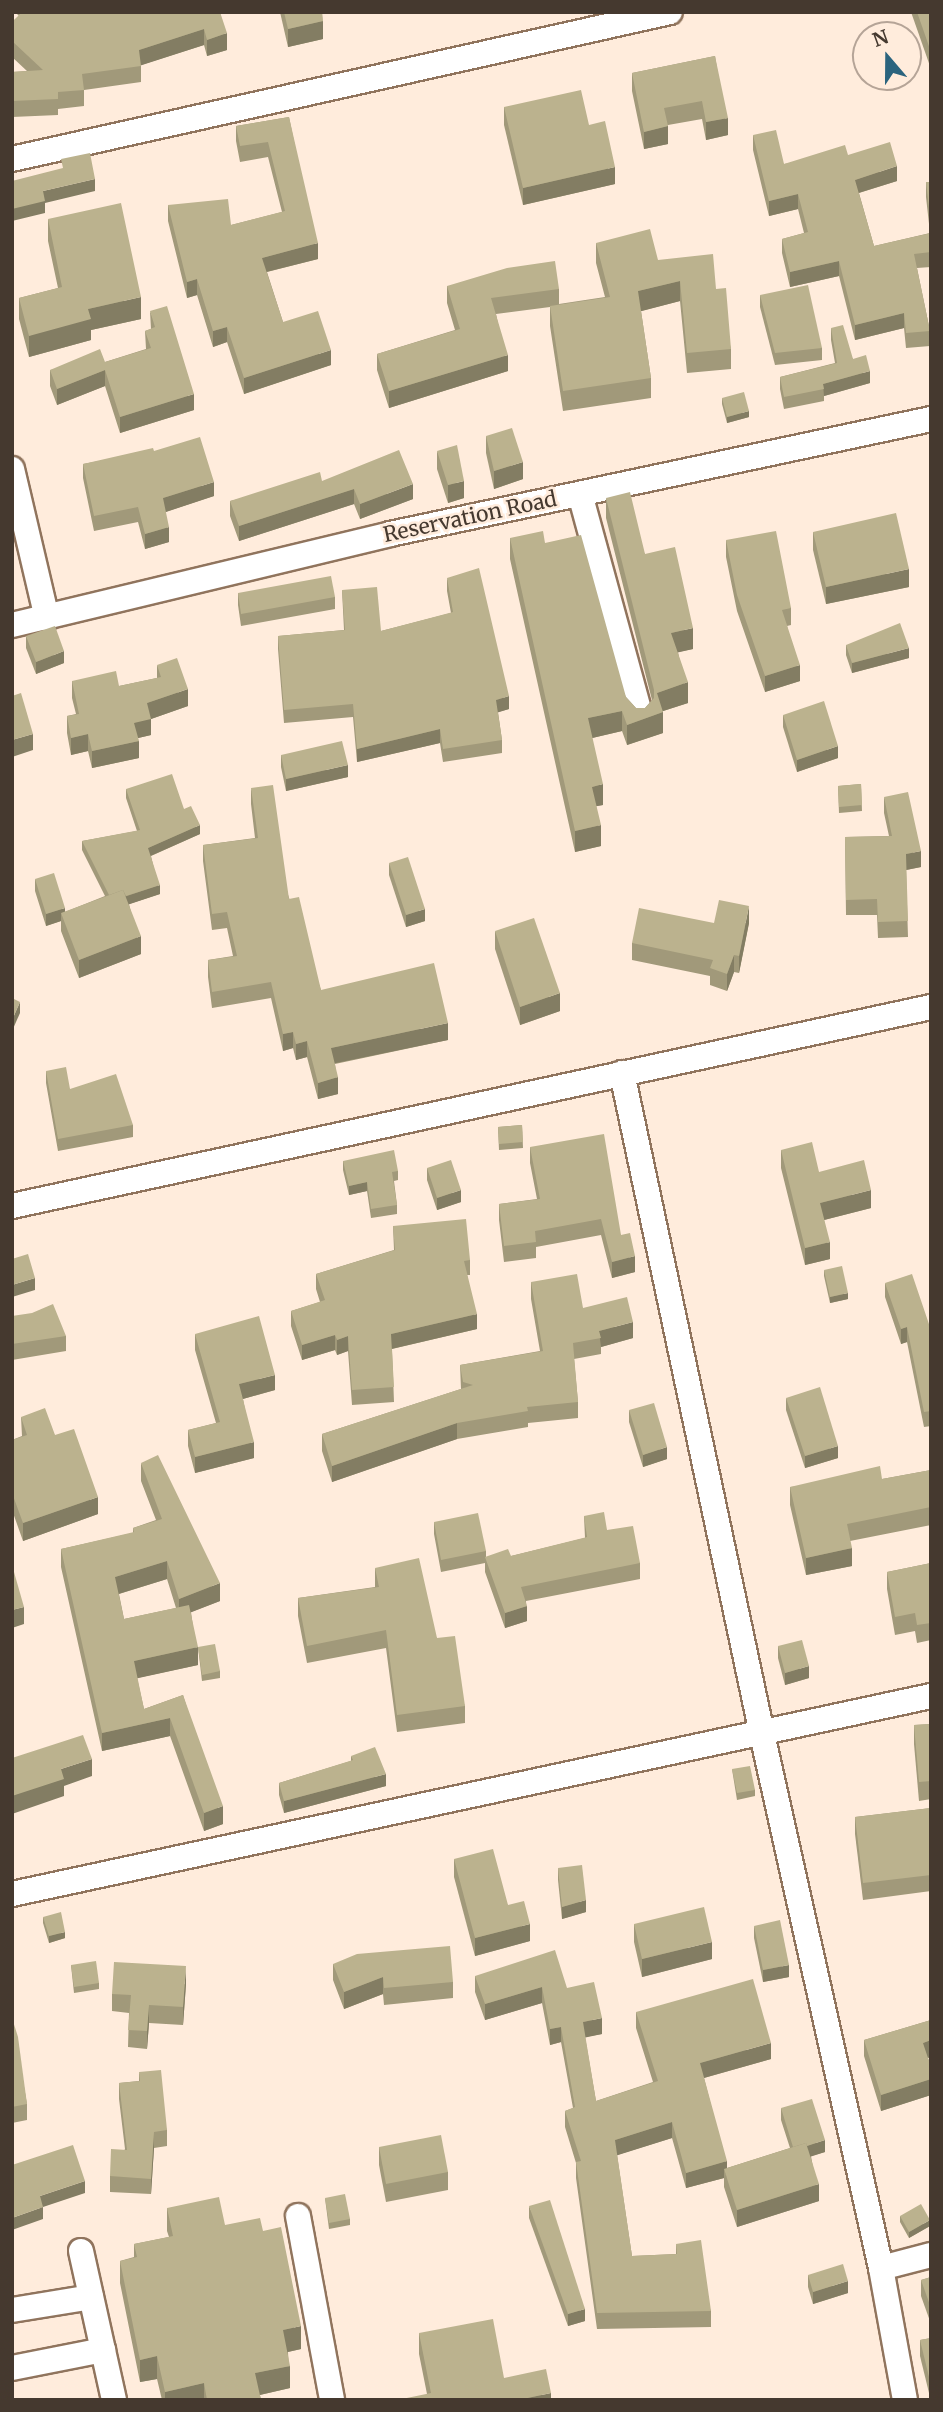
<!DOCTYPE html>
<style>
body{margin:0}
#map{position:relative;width:943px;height:2412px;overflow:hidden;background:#ffecdc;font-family:Merriweather,serif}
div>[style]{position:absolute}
.roads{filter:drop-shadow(2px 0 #90745d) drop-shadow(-2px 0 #90745d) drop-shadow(0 2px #90745d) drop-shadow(0 -2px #90745d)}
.minor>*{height:24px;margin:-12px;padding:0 12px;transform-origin:12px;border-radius:12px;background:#fff}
.wall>*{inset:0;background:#a1997a}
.shaded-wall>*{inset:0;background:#837d63}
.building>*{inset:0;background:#bbb28e}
span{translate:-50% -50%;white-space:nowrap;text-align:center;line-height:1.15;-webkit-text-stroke:5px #ffecdc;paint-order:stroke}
.street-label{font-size:21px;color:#45392f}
.frame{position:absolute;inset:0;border:14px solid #45392f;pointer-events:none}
.north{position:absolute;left:852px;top:21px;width:70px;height:70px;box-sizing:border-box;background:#ffecdc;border:2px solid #b5a497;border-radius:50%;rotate:340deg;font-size:19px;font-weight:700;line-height:28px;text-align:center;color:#45392f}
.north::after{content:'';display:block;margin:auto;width:24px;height:32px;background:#2b647e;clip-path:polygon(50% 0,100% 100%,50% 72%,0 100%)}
</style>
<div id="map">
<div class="roads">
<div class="minor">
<i style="left:12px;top:159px;width:674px;rotate:-12.59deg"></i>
<i style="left:12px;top:469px;width:153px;rotate:76.8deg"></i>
<i style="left:580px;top:494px;width:228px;rotate:74.7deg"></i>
<i style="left:12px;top:625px;width:389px;rotate:-13.5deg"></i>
<i style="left:390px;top:534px;width:553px;rotate:-12deg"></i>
<i style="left:622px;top:1073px;width:676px;rotate:78.04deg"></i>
<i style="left:762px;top:1734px;width:547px;rotate:77.44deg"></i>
<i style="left:881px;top:2268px;width:134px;rotate:79.7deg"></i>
<i style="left:12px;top:1206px;width:940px;rotate:-12.22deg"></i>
<i style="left:12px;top:1894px;width:940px;rotate:-12.16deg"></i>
<i style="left:298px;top:2216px;width:187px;rotate:79.5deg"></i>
<i style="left:81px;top:2251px;width:153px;rotate:77.5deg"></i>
<i style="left:881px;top:2268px;width:52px;rotate:-14.6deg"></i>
<i style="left:12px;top:2310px;width:80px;rotate:-9.3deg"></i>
<i style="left:12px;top:2368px;width:93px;rotate:-11.2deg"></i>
</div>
</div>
<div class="wall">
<i style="clip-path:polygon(15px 12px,220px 12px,227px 50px,207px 56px,204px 45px,141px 65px,141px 82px,84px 90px,84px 106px,58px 109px,58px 115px,12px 117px,12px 72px,27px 71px,12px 57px,12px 22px,19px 16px)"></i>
<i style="clip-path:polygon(280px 12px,322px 12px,323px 39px,288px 47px)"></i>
<i style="clip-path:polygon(911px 12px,931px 12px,931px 69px)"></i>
<i style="clip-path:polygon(715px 56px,728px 135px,706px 140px,702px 119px,668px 125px,668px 144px,644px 149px,632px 91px,632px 73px)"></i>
<i style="clip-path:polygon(504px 107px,589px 125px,615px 184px,523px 205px,504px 125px)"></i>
<i style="clip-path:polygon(289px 117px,318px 259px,267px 272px,283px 322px,331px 365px,244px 394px,227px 342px,213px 347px,197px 295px,187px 298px,168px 221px,168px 205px,231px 225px,282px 212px,268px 157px,240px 162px,236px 141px,236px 126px)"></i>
<i style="clip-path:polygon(753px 135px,784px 164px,848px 155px,897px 181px,859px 193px,874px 246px,930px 233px,926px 197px,926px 182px,931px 182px,931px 267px,917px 268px,930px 331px,930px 346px,906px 348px,904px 328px,855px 340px,839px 276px,790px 287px,782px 253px,782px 239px,804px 233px,798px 209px,769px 216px,753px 150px)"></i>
<i style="clip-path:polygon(48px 219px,141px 319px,91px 330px,91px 340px,29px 357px,19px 319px,19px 298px,58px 288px,48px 241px)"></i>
<i style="clip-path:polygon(596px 243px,658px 260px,716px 289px,731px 349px,731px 369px,687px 373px,680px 301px,641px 311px,651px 378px,651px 398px,563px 411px,550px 326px,550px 307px,496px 314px,508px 371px,389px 408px,377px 370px,377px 354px,455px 330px,447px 303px,447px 286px,559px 289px,559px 304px,605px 297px,596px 263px)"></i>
<i style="clip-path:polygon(760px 295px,822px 348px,822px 360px,775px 365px,760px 307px)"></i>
<i style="clip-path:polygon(150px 311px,194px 410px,120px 433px,105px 386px,57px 405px,50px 386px,50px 370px,105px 362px,146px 349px,145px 331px,151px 329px)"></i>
<i style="clip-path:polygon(831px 328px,870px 383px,824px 396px,824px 401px,784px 409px,780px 389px,780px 377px,835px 363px,831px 340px)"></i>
<i style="clip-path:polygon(722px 398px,749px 417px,727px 423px,722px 404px)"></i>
<i style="clip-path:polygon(486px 436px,523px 479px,494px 489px,486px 453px)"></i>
<i style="clip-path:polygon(154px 451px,214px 496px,165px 512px,169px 542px,145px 549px,138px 522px,94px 531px,83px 478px,83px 464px)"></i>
<i style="clip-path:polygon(437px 451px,464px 498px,448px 503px,437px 469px)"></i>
<i style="clip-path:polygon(322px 481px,413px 499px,360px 519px,354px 504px,239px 541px,230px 516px,230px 501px)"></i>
<i style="clip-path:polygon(606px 498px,645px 554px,693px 649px,678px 652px,688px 703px,663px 711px,663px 733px,627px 745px,622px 731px,592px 738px,603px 805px,596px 806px,601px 846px,575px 852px,510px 559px,510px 538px,545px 543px,626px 697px,636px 708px,645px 708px,652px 700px,606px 518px)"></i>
<i style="clip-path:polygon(813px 532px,909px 587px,826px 604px,813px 550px)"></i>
<i style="clip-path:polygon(726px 540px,791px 608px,791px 625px,787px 626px,800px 681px,765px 692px,737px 611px,726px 557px)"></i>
<i style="clip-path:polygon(447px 578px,509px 709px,498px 712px,502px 740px,502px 753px,443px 762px,440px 743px,357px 762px,353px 717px,284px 723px,278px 649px,278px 636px,344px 630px,342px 590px,381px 631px,451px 613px,447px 591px)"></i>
<i style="clip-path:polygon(238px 593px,335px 597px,335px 609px,241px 626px,238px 605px)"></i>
<i style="clip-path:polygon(26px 636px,64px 663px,36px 674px,26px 648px)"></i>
<i style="clip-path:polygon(846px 645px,909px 658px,852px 673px,846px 655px)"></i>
<i style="clip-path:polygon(157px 665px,188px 706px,151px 719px,151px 735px,138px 738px,139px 758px,92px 768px,88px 751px,71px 755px,67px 733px,67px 716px,76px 714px,72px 698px,72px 681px,119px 686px,157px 678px)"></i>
<i style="clip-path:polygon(783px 715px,838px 758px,797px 772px,783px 727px)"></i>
<i style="clip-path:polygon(281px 755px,348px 777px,286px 791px,281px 767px)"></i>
<i style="clip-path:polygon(861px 784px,862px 811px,839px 813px,838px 786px)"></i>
<i style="clip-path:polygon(251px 788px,321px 990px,448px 1040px,335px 1064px,338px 1094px,318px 1099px,307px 1057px,296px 1060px,293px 1048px,283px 1051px,271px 998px,212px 1008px,208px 977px,208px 960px,233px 956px,227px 928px,212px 930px,203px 861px,203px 845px,255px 838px,251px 804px)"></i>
<i style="clip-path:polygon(126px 789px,184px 809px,200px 834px,151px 856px,160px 894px,129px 904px,141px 954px,79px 978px,61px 931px,61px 921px,46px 926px,35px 891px,35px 879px,65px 912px,105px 896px,82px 850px,82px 841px,137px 831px,126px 798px)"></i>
<i style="clip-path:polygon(884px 797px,921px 867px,906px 870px,908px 937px,878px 938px,877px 915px,846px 915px,845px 837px,889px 836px,884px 813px)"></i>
<i style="clip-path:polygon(389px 863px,425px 921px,406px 927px,389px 875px)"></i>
<i style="clip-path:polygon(714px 923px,749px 923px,739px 973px,734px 972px,727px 991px,710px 985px,710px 976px,632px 960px,632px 943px)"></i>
<i style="clip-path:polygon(495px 931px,560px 1011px,520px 1025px,495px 949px)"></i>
<i style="clip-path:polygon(46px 1071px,70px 1089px,133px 1125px,133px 1137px,58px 1151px,46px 1083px)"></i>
<i style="clip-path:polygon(522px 1125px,523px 1148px,499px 1150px,498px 1127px)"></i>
<i style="clip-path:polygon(530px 1147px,621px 1235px,635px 1272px,612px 1278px,601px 1235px,536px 1247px,536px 1258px,504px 1262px,499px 1220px,499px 1204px,537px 1199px,530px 1163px)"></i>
<i style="clip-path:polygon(781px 1150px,819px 1172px,871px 1208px,824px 1220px,830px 1259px,805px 1265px,781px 1168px)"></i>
<i style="clip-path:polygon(343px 1161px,398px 1171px,398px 1180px,394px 1181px,397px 1205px,397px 1214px,371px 1218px,367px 1191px,349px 1195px,343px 1170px)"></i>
<i style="clip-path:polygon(427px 1168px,461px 1202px,437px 1210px,427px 1180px)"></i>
<i style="clip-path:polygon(393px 1226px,470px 1260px,470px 1275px,467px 1275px,477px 1329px,392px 1349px,394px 1402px,352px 1405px,348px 1351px,337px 1355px,335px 1350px,302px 1360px,291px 1326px,291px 1311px,320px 1302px,316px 1289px,316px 1274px,394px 1250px)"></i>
<i style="clip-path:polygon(824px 1270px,848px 1299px,830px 1303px,824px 1276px)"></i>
<i style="clip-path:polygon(531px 1282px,583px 1308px,633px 1338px,601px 1347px,601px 1354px,574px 1359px,578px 1402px,578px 1418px,528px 1423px,528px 1427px,457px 1439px,332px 1482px,322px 1451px,322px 1434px,461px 1389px,460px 1365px,540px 1351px,531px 1299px)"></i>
<i style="clip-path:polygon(885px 1283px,931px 1330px,931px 1426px,924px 1427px,907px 1342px,901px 1344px,885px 1297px)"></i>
<i style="clip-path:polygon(12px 1316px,66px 1336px,66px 1351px,12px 1360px)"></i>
<i style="clip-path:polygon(195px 1334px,275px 1390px,243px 1399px,254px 1458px,195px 1473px,188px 1446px,188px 1430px,216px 1423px,195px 1350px)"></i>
<i style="clip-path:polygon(786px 1398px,838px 1458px,805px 1468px,786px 1410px)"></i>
<i style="clip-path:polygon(629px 1410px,667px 1459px,643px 1467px,629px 1422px)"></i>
<i style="clip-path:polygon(21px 1417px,55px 1435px,98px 1514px,23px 1541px,12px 1510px,12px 1440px,22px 1436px)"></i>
<i style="clip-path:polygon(evenodd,141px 1463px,220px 1601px,191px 1612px,198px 1665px,137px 1678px,144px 1709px,183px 1695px,223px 1824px,204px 1831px,170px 1736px,102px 1751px,61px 1567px,61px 1549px,133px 1533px,133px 1528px,156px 1520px,141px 1481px,141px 1463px,167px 1579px,176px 1608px,124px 1619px,119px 1594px,167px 1579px)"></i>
<i style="clip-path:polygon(931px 1470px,931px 1525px,850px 1541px,852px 1566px,806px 1575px,790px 1505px,790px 1487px,882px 1479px)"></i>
<i style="clip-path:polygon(584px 1516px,607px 1530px,640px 1563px,640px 1579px,526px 1601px,527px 1621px,505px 1628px,485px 1572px,485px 1563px,441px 1572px,434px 1534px,434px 1522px,486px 1551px,486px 1557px,511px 1556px,585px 1538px)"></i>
<i style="clip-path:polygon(931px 1563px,931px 1640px,917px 1643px,915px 1631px,895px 1635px,887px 1589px,887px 1572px)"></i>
<i style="clip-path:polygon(375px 1568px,437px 1638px,465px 1706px,465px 1723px,397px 1732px,386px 1648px,307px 1663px,298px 1616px,298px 1598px,375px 1587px)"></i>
<i style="clip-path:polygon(778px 1646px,809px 1678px,785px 1685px,778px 1658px)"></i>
<i style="clip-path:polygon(198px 1647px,220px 1671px,220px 1678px,202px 1681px)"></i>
<i style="clip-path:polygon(931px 1724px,931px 1799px,919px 1801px,914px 1744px,914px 1725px)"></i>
<i style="clip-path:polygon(351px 1756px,386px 1786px,284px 1813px,279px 1795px,279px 1783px,351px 1761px)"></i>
<i style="clip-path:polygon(732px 1769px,755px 1790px,755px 1796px,737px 1800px)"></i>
<i style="clip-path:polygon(931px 1808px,931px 1891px,863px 1900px,855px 1834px,855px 1817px)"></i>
<i style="clip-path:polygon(454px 1859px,508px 1905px,530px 1941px,475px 1956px,454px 1877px)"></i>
<i style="clip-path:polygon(558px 1868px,586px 1912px,562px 1919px,558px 1880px)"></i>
<i style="clip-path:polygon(43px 1917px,65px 1938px,49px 1943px,43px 1923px)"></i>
<i style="clip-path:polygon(634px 1924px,712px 1959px,642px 1977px,634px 1942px)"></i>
<i style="clip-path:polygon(754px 1926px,789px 1977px,763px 1982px,754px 1938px)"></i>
<i style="clip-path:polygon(333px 1964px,453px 1982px,453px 1998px,384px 2005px,383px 1994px,344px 2009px,333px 1980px)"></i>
<i style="clip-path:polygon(71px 1965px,99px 1983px,99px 1989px,74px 1993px)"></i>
<i style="clip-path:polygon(475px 1976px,567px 1988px,602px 2034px,585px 2037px,596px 2101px,653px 2082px,636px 2028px,636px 2012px,771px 2059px,704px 2078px,727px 2168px,790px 2148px,781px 2120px,781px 2108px,825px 2152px,811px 2156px,819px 2201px,737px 2227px,724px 2187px,724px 2178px,686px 2188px,672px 2138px,617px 2155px,632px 2256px,676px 2254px,676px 2244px,711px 2311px,711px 2327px,597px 2329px,576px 2178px,576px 2163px,565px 2127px,565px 2111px,573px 2108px,561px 2042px,550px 2045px,542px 2003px,485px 2020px,475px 1992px)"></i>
<i style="clip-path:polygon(186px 1984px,183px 2025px,149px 2023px,147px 2049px,128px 2047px,129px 2013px,112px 2011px,112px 1994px)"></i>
<i style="clip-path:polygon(12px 2018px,27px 2104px,27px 2120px,12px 2123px)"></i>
<i style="clip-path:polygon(931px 2020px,931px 2057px,928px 2058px,931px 2067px,931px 2095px,881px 2111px,864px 2056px,864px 2040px)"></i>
<i style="clip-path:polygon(139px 2072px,167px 2130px,167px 2146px,154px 2148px,151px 2194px,110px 2192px,110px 2176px,125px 2149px,119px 2099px,119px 2083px,139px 2081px)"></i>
<i style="clip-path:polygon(379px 2147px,448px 2172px,448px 2190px,386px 2202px,379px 2165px)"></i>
<i style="clip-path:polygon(325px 2198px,350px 2219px,350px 2225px,329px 2229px)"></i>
<i style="clip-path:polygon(529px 2206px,585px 2321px,568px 2326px,529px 2218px)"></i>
<i style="clip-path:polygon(167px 2208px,225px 2225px,263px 2231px,301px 2349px,288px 2352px,290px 2388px,260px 2395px,261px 2400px,162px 2400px,157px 2379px,140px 2382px,120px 2283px,120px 2261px,134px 2257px,134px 2244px,169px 2237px,167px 2231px)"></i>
<i style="clip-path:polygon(900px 2216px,930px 2226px,909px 2238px,900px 2222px)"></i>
<i style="clip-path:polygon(808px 2275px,848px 2293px,813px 2304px,808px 2287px)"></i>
<i style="clip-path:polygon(931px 2277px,931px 2324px,921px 2296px,921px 2280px)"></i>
<i style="clip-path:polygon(419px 2333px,504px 2378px,551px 2400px,427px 2394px,419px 2354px)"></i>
<i style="clip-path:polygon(931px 2338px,931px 2393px,929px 2393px,920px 2356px,920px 2340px)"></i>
</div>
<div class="shaded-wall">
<i style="clip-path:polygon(323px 21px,323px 39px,288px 47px,288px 29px)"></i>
<i style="clip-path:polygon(204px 29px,204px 45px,139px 66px,139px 50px)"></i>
<i style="clip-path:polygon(227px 33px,227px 50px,207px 56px,207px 40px)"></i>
<i style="clip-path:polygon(728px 118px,728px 135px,706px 140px,706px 122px)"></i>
<i style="clip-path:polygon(668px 126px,668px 144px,644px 149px,644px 132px)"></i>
<i style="clip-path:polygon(897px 166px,897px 181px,855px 194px,855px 180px)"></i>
<i style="clip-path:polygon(615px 167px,615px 184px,523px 205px,523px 188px)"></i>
<i style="clip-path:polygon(95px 179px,95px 191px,45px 203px,45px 213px,12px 221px,12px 209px,43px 191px)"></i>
<i style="clip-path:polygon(798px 194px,798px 209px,769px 216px,769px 201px)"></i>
<i style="clip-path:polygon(318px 243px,318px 259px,262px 273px,262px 258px)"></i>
<i style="clip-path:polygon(839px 261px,839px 276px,790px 287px,790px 272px)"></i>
<i style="clip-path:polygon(197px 279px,197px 295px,187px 298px,187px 282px)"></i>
<i style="clip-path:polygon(680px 281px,680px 301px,638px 312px,638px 291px)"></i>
<i style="clip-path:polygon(141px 297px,141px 319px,91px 330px,91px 340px,29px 357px,29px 336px,88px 309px)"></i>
<i style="clip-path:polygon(904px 313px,904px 328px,855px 340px,855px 325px)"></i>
<i style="clip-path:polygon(227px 327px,227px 342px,213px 347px,213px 331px)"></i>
<i style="clip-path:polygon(331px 350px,331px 365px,244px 394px,244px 378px)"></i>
<i style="clip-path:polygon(508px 355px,508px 371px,389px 408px,389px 391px)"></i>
<i style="clip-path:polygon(105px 370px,105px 386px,57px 405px,57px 389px)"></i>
<i style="clip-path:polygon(870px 371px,870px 383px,824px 396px,823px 384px)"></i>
<i style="clip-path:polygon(194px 394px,194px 410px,120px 433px,120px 417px)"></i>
<i style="clip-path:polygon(749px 411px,749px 417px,727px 423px,727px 417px)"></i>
<i style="clip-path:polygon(523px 462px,523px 479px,494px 489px,494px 471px)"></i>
<i style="clip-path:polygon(464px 481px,464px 498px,448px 503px,448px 485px)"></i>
<i style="clip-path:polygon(214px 482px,214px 496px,163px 513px,163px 498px)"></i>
<i style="clip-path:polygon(413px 484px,413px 499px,360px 519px,360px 504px)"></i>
<i style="clip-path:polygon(354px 489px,354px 504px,239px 541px,239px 526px)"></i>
<i style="clip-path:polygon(169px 527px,169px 542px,145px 549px,145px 534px)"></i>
<i style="clip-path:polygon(909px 569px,909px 587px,826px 604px,826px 587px)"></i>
<i style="clip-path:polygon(693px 628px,693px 649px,671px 654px,671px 633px)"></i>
<i style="clip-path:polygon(909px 648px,909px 658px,852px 673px,852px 663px)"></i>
<i style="clip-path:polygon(64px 651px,64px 663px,36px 674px,36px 662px)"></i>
<i style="clip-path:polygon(800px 665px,800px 681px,765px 692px,765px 676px)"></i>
<i style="clip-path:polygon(688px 682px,688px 703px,657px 713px,657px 693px)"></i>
<i style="clip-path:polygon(188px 689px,188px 706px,151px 719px,151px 735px,134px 739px,134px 723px,147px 703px)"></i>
<i style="clip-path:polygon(509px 696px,509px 709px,496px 713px,496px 700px)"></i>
<i style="clip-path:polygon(622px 711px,622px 731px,588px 739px,588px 718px)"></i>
<i style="clip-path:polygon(663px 712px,663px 733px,627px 745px,627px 725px)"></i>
<i style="clip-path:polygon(440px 729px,440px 743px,357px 762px,357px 749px)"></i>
<i style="clip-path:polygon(33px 734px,33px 750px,12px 757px,12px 740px)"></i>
<i style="clip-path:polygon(88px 734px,88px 751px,71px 755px,71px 738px)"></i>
<i style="clip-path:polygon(139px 741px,139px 758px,92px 768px,92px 751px)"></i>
<i style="clip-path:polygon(838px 746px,838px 758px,797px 772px,797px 760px)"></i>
<i style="clip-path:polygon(348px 765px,348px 777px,286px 791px,286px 779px)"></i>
<i style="clip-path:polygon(603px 784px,603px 805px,592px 807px,592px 787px)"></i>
<i style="clip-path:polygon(200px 825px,200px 834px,148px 857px,148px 848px)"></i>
<i style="clip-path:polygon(601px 825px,601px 846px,575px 852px,575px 831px)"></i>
<i style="clip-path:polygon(921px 851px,921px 867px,906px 870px,906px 854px)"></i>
<i style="clip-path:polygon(160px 885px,160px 894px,112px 910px,112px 901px)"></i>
<i style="clip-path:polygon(749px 906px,749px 923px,739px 973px,739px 956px)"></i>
<i style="clip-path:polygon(65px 908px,65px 920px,61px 913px,61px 921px,46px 926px,46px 914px)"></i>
<i style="clip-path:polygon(425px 909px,425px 921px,406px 927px,406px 915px)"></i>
<i style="clip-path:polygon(141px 936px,141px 954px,79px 978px,79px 960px)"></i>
<i style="clip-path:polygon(734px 955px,734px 972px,727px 991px,727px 974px)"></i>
<i style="clip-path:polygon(560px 993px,560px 1011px,520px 1025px,520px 1007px)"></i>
<i style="clip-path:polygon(20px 1002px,20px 1013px,12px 1031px,12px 1020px)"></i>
<i style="clip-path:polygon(448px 1023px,448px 1040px,331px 1064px,331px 1048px)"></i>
<i style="clip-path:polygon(293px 1032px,293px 1048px,283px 1051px,283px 1034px)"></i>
<i style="clip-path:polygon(307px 1041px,307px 1057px,296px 1060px,296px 1044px)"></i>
<i style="clip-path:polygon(338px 1077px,338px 1094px,318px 1099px,318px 1083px)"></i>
<i style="clip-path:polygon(367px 1182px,367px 1191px,349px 1195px,349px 1186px)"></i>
<i style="clip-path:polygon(461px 1190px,461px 1202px,437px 1210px,437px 1198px)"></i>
<i style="clip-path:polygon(871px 1190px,871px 1208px,820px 1221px,820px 1203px)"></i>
<i style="clip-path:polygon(830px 1242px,830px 1259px,805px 1265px,805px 1248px)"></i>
<i style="clip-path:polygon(635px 1256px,635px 1272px,612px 1278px,612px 1262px)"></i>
<i style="clip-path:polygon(35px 1278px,35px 1290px,12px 1297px,12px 1285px)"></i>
<i style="clip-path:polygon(848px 1293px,848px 1299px,830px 1303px,830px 1297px)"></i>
<i style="clip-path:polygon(477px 1314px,477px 1329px,391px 1349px,391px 1334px)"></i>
<i style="clip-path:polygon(633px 1322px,633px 1338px,601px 1347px,599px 1331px)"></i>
<i style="clip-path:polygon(907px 1327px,907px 1342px,901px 1344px,901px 1329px)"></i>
<i style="clip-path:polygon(335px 1335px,335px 1350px,302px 1360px,302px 1345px)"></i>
<i style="clip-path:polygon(348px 1336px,348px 1351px,337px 1355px,337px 1340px)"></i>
<i style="clip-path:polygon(275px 1375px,275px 1390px,239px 1400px,239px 1384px)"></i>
<i style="clip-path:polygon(457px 1423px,457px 1439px,332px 1482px,332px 1466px)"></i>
<i style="clip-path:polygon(254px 1442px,254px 1458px,195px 1473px,195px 1457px)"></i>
<i style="clip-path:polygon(838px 1446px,838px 1458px,805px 1468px,805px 1456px)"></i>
<i style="clip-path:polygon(667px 1447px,667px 1459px,643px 1467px,643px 1455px)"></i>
<i style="clip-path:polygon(98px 1497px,98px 1514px,23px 1541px,23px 1523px)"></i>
<i style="clip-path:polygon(852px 1548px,852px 1566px,806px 1575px,806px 1558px)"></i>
<i style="clip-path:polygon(167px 1561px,167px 1579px,115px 1595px,115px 1577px)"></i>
<i style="clip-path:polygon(220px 1583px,220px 1601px,179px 1617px,179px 1599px)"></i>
<i style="clip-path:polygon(527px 1606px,527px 1621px,505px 1628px,505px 1613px)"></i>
<i style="clip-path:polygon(24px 1607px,24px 1624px,12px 1628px,12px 1610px)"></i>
<i style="clip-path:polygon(198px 1647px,198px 1665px,134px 1679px,134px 1661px)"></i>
<i style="clip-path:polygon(809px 1666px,809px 1678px,785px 1685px,785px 1673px)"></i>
<i style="clip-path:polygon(170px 1718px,170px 1736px,102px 1751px,102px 1733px)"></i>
<i style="clip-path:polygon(92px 1759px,92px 1776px,64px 1786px,64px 1796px,12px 1814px,12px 1796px,61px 1769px)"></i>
<i style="clip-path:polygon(386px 1774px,386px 1786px,284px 1813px,284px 1801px)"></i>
<i style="clip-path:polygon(223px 1806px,223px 1824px,204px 1831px,204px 1813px)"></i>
<i style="clip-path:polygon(586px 1900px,586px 1912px,562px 1919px,562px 1907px)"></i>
<i style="clip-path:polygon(530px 1924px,530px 1941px,475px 1956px,475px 1938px)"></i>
<i style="clip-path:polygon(65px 1932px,65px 1938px,49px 1943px,49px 1936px)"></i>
<i style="clip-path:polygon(712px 1942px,712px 1959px,642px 1977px,642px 1959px)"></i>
<i style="clip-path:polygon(789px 1965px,789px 1977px,763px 1982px,763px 1970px)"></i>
<i style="clip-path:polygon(186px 1966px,186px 1984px,183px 2025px,183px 2007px)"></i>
<i style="clip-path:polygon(383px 1977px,383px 1994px,344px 2009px,344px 1992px)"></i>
<i style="clip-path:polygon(542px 1987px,542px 2003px,485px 2020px,485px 2004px)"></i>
<i style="clip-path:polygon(149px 2005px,149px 2023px,147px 2049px,147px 2031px)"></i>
<i style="clip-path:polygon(602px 2018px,602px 2034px,583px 2038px,583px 2022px)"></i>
<i style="clip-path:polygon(561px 2027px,561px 2042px,550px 2045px,550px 2029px)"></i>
<i style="clip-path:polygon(931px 2040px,931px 2057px,923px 2059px,923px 2043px)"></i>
<i style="clip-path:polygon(771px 2043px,771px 2059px,700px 2079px,700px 2063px)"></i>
<i style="clip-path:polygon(931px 2079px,931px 2095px,881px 2111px,881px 2095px)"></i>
<i style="clip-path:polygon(672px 2122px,672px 2138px,615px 2156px,615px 2140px)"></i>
<i style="clip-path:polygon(154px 2132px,154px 2148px,151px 2194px,151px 2179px)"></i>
<i style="clip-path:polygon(825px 2140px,825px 2152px,794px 2162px,794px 2150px)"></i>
<i style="clip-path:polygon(727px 2161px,727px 2177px,724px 2169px,724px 2178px,686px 2188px,686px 2173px)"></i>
<i style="clip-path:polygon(85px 2181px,85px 2193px,40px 2208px,40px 2196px)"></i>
<i style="clip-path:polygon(819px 2184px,819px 2201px,737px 2227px,737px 2210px)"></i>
<i style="clip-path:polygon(43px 2207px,43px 2219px,12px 2230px,12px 2218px)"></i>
<i style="clip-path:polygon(930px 2220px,930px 2226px,909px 2238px,909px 2232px)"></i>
<i style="clip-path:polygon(848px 2281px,848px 2293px,813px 2304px,813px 2292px)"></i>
<i style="clip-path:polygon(585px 2309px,585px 2321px,568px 2326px,568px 2314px)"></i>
<i style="clip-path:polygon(301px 2326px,301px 2349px,283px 2353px,283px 2330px)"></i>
<i style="clip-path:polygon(157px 2356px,157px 2379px,140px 2382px,140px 2360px)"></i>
<i style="clip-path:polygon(290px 2366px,290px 2388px,255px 2396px,255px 2373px)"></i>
<i style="clip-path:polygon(929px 2377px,931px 2377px,931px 2393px,929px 2393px)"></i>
<i style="clip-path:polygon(204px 2383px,204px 2400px,165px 2400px,165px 2392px)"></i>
<i style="clip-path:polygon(551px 2393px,551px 2400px,518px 2400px)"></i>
</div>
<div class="building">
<i style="clip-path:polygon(22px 12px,220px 12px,227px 33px,207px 40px,204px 29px,139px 50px,141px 66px,82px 74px,84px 90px,58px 92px,58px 99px,12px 101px,12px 72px,43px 70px,12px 41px,12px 22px)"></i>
<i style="clip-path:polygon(284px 12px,322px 12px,323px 21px,288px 29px)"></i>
<i style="clip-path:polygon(917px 12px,931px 12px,931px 52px)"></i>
<i style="clip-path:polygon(715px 56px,728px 118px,706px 122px,702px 101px,664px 108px,668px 126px,644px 132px,632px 73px)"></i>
<i style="clip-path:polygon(581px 90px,589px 125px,605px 121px,615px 167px,523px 188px,504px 107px)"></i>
<i style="clip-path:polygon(289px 117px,318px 243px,262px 258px,283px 322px,318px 311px,331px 350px,244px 378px,227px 327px,213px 331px,197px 279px,187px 282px,168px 205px,228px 199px,231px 225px,285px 211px,268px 142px,240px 146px,236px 126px)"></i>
<i style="clip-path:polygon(776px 130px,784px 164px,845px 145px,848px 155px,890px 142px,897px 166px,855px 180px,874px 246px,931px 233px,931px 252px,914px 254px,930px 331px,906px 333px,904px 313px,855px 325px,839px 261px,790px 272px,782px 239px,808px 232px,798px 194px,769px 201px,753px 135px)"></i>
<i style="clip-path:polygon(90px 153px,95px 179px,43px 191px,45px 201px,12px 209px,12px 181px,63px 168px,61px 159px)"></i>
<i style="clip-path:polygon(926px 182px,931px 182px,931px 225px)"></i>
<i style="clip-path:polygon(121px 203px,141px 297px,88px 309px,91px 319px,29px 336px,19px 298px,62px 287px,48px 219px)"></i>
<i style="clip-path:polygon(650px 229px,658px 260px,713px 254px,716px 289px,726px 288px,731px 349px,687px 353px,680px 281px,638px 291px,651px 378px,563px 391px,550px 306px,610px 297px,596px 243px)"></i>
<i style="clip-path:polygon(555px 261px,559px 289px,491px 298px,508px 355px,389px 391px,377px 354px,460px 329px,447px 286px,507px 268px)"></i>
<i style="clip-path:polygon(808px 285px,822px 348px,775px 353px,760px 295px)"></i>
<i style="clip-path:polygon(167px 306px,194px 394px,120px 417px,105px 370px,57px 389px,50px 370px,100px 349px,105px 362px,151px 348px,145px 331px,155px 327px,150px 311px)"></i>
<i style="clip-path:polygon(843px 325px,853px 359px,866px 355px,870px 371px,823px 384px,824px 389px,784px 397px,780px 377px,837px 363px,831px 328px)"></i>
<i style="clip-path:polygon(744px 392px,749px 411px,727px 417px,722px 398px)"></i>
<i style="clip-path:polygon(512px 428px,523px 462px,494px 471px,486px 436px)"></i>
<i style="clip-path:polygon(200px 437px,214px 482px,163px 498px,169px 527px,145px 534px,138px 507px,94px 516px,83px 464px,153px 448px,154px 451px)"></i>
<i style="clip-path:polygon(457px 445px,464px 481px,448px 485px,437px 451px)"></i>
<i style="clip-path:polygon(399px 450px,413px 484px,360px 504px,354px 489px,239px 526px,230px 501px,320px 472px,322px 481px)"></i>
<i style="clip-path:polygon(630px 492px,645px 554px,675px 547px,693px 628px,671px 633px,688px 682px,657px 693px,663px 712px,627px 725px,622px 711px,588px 718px,603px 784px,592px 787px,601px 825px,575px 831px,510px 538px,543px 531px,545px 543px,581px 535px,626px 697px,636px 708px,645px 708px,654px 698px,654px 690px,606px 498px)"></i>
<i style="clip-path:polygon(896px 513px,909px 569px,826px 587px,813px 532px)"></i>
<i style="clip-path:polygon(776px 531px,791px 608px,782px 610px,800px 665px,765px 676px,737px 595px,726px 540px)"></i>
<i style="clip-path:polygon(479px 568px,509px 696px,496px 700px,502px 740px,443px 749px,440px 729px,357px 749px,353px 704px,284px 710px,278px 636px,345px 630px,342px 590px,377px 587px,381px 631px,453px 612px,447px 578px)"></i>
<i style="clip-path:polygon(331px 576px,335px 597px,241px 614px,238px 593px)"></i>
<i style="clip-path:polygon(900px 623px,909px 648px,852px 663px,846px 645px)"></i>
<i style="clip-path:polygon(55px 626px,64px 651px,36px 662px,26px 636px)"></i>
<i style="clip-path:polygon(177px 658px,188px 689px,147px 703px,151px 719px,134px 723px,139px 741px,92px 751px,88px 734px,71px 738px,67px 716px,79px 714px,72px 681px,116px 671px,119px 686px,161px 677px,157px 665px)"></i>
<i style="clip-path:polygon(21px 693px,33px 734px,12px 740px,12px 696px)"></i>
<i style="clip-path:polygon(824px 701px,838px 746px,797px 760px,783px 715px)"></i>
<i style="clip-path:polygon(342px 741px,348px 765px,286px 779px,281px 755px)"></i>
<i style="clip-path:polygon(172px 774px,184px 809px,191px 806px,200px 825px,148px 848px,160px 885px,126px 896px,123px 890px,109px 895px,82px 841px,140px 830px,126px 789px)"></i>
<i style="clip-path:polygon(861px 784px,862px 805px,839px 807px,838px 786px)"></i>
<i style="clip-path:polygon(273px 785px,289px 899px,299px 897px,321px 990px,434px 963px,448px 1023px,331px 1048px,338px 1077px,318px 1083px,307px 1041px,296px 1044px,293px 1032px,283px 1034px,271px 982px,212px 992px,208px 960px,237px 956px,227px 912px,212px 914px,203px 845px,258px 838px,251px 788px)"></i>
<i style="clip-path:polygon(908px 792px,921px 851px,906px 854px,908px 921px,878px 922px,877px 899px,846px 900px,845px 837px,892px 836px,884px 797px)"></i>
<i style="clip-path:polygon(408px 857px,425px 909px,406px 915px,389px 863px)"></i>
<i style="clip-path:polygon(54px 873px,65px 908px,46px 914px,35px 879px)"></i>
<i style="clip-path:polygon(123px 890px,141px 936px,79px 960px,61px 913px)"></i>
<i style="clip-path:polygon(719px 900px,749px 906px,739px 956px,734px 955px,727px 974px,710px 968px,713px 960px,632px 943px,639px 908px,714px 923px)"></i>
<i style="clip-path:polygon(534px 918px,560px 993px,520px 1007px,495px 931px)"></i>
<i style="clip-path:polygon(12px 998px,20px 1002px,12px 1020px)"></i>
<i style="clip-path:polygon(66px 1067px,70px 1089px,116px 1074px,133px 1125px,58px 1139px,46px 1071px)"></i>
<i style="clip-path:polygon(522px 1125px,523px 1142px,499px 1144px,498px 1127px)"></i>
<i style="clip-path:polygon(604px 1134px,621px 1235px,630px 1233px,635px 1256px,612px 1262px,601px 1219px,535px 1231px,536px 1242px,504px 1246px,499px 1204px,540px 1199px,530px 1147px)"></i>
<i style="clip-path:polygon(812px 1142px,819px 1172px,864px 1160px,871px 1190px,820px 1203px,830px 1242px,805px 1248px,781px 1150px)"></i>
<i style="clip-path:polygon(394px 1150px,398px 1171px,392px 1172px,397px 1205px,371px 1209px,367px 1182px,349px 1186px,343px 1161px)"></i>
<i style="clip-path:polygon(451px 1160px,461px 1190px,437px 1198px,427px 1168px)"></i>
<i style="clip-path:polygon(466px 1219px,470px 1260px,464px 1261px,477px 1314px,391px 1334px,394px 1387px,352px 1390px,348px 1336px,337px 1340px,335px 1335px,302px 1345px,291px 1311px,325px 1300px,316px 1274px,395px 1250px,393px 1226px)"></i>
<i style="clip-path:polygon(28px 1254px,35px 1278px,12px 1285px,12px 1259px)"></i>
<i style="clip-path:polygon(842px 1266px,848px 1293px,830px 1297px,824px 1270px)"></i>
<i style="clip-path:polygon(577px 1274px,583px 1308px,627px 1297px,633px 1322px,599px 1331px,601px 1338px,573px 1343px,578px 1402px,527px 1407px,528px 1411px,457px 1423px,332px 1466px,322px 1434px,473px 1385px,463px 1382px,460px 1365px,543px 1351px,531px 1282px)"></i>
<i style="clip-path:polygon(912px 1274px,931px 1330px,931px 1411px,924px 1412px,907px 1327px,901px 1329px,885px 1283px)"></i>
<i style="clip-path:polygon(53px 1304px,66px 1336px,12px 1344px,12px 1316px,32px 1313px)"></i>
<i style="clip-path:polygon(259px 1316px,275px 1375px,239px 1384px,254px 1442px,195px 1457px,188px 1430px,220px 1422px,195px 1334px)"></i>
<i style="clip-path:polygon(820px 1387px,838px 1446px,805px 1456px,786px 1398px)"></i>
<i style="clip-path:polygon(654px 1403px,667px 1447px,643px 1455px,629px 1410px)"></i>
<i style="clip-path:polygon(45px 1408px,55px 1435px,74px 1429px,98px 1497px,23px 1523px,12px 1493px,12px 1440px,27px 1435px,21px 1417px)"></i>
<i style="clip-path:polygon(158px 1455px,220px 1583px,179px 1599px,167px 1561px,115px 1577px,124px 1619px,189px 1605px,198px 1647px,134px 1661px,144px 1709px,183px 1695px,223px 1806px,204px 1813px,170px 1718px,102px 1733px,61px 1549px,134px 1532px,133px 1528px,162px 1519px,141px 1463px)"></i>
<i style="clip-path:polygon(880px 1466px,882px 1479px,931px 1470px,931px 1507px,847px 1524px,852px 1548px,806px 1558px,790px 1487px)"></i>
<i style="clip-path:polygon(604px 1512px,607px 1530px,633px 1526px,640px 1563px,521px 1587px,527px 1606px,505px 1613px,485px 1557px,508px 1549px,511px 1556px,587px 1537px,584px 1516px)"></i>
<i style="clip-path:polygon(478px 1513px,486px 1551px,441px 1560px,434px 1522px)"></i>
<i style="clip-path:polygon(419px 1558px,437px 1638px,455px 1636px,465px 1706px,397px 1715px,386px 1630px,307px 1646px,298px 1598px,379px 1587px,375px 1568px)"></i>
<i style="clip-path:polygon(931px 1563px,931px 1623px,917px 1625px,915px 1613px,895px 1617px,887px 1572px)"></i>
<i style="clip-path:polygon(12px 1565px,24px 1607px,12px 1610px)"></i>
<i style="clip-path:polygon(802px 1640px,809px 1666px,785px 1673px,778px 1646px)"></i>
<i style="clip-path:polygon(215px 1644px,220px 1671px,202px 1675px,198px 1647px)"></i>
<i style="clip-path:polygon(931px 1724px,931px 1781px,919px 1782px,914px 1725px)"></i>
<i style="clip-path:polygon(83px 1735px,92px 1759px,61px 1769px,64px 1779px,12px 1796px,12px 1758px)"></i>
<i style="clip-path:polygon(375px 1747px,386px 1774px,284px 1801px,279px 1783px,353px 1760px,351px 1756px)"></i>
<i style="clip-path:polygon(750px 1766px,755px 1790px,737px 1793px,732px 1769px)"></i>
<i style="clip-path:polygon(931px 1808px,931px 1875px,863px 1883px,855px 1817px)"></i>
<i style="clip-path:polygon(493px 1849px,508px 1905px,524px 1901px,530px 1924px,475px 1938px,454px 1859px)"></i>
<i style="clip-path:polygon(582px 1865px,586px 1900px,562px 1907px,558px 1868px)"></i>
<i style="clip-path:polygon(704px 1907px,712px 1942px,642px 1959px,634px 1924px)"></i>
<i style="clip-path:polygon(61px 1912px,65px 1932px,49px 1936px,43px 1917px)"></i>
<i style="clip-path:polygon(780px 1920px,789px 1965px,763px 1970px,754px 1926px)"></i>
<i style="clip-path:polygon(450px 1946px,453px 1982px,384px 1988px,383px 1977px,344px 1992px,333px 1964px,357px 1954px)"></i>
<i style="clip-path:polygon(555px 1950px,567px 1988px,594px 1982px,602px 2018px,583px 2022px,596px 2101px,658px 2081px,636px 2012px,753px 1979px,771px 2043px,700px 2063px,727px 2161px,686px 2173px,672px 2122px,615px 2140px,632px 2256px,677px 2254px,676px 2244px,701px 2240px,711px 2311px,597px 2313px,576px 2162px,581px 2161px,565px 2111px,575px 2107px,561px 2027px,550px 2029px,542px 1987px,485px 2004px,475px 1976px)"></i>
<i style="clip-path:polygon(96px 1961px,99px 1983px,74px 1987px,71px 1965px)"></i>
<i style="clip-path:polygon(114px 1962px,186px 1966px,183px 2007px,149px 2005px,147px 2031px,128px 2030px,131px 1995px,112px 1994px)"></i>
<i style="clip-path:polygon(12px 2018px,18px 2037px,27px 2104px,12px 2107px)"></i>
<i style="clip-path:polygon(931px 2020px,931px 2040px,923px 2043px,931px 2067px,931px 2079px,881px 2095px,864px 2040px)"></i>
<i style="clip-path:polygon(161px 2070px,167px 2130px,154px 2132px,151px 2179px,110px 2176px,111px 2149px,127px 2150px,119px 2083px,140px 2081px,139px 2072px)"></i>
<i style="clip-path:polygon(812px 2099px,825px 2140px,807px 2146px,806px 2143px,793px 2147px,781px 2108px)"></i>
<i style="clip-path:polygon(441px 2135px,448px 2172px,386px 2184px,379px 2147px)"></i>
<i style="clip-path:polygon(806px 2143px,819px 2184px,737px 2210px,724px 2169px)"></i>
<i style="clip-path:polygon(73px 2145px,85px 2181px,40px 2196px,43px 2207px,12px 2218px,12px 2165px)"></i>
<i style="clip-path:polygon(345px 2194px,350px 2219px,329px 2223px,325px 2198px)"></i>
<i style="clip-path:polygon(219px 2197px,225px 2225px,260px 2218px,263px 2231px,281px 2227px,301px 2326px,283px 2330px,290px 2366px,255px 2373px,261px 2400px,207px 2400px,204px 2383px,165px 2392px,157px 2356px,140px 2360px,120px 2261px,137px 2257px,134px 2244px,173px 2236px,167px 2208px)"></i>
<i style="clip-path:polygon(550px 2200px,585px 2309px,568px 2314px,529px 2206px)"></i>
<i style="clip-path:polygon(921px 2204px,930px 2220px,909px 2232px,900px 2216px)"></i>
<i style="clip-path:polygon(843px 2264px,848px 2281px,813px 2292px,808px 2275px)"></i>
<i style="clip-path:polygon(931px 2277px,931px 2308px,921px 2280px)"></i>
<i style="clip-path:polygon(493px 2319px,504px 2378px,546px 2369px,551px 2393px,518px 2400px,397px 2400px,431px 2393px,419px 2333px)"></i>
<i style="clip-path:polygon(931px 2338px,931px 2377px,929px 2377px,920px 2340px)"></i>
</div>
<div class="street-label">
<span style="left:470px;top:517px;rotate:-12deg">Reservation Road</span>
</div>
<div class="frame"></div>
<div class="north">N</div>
</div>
